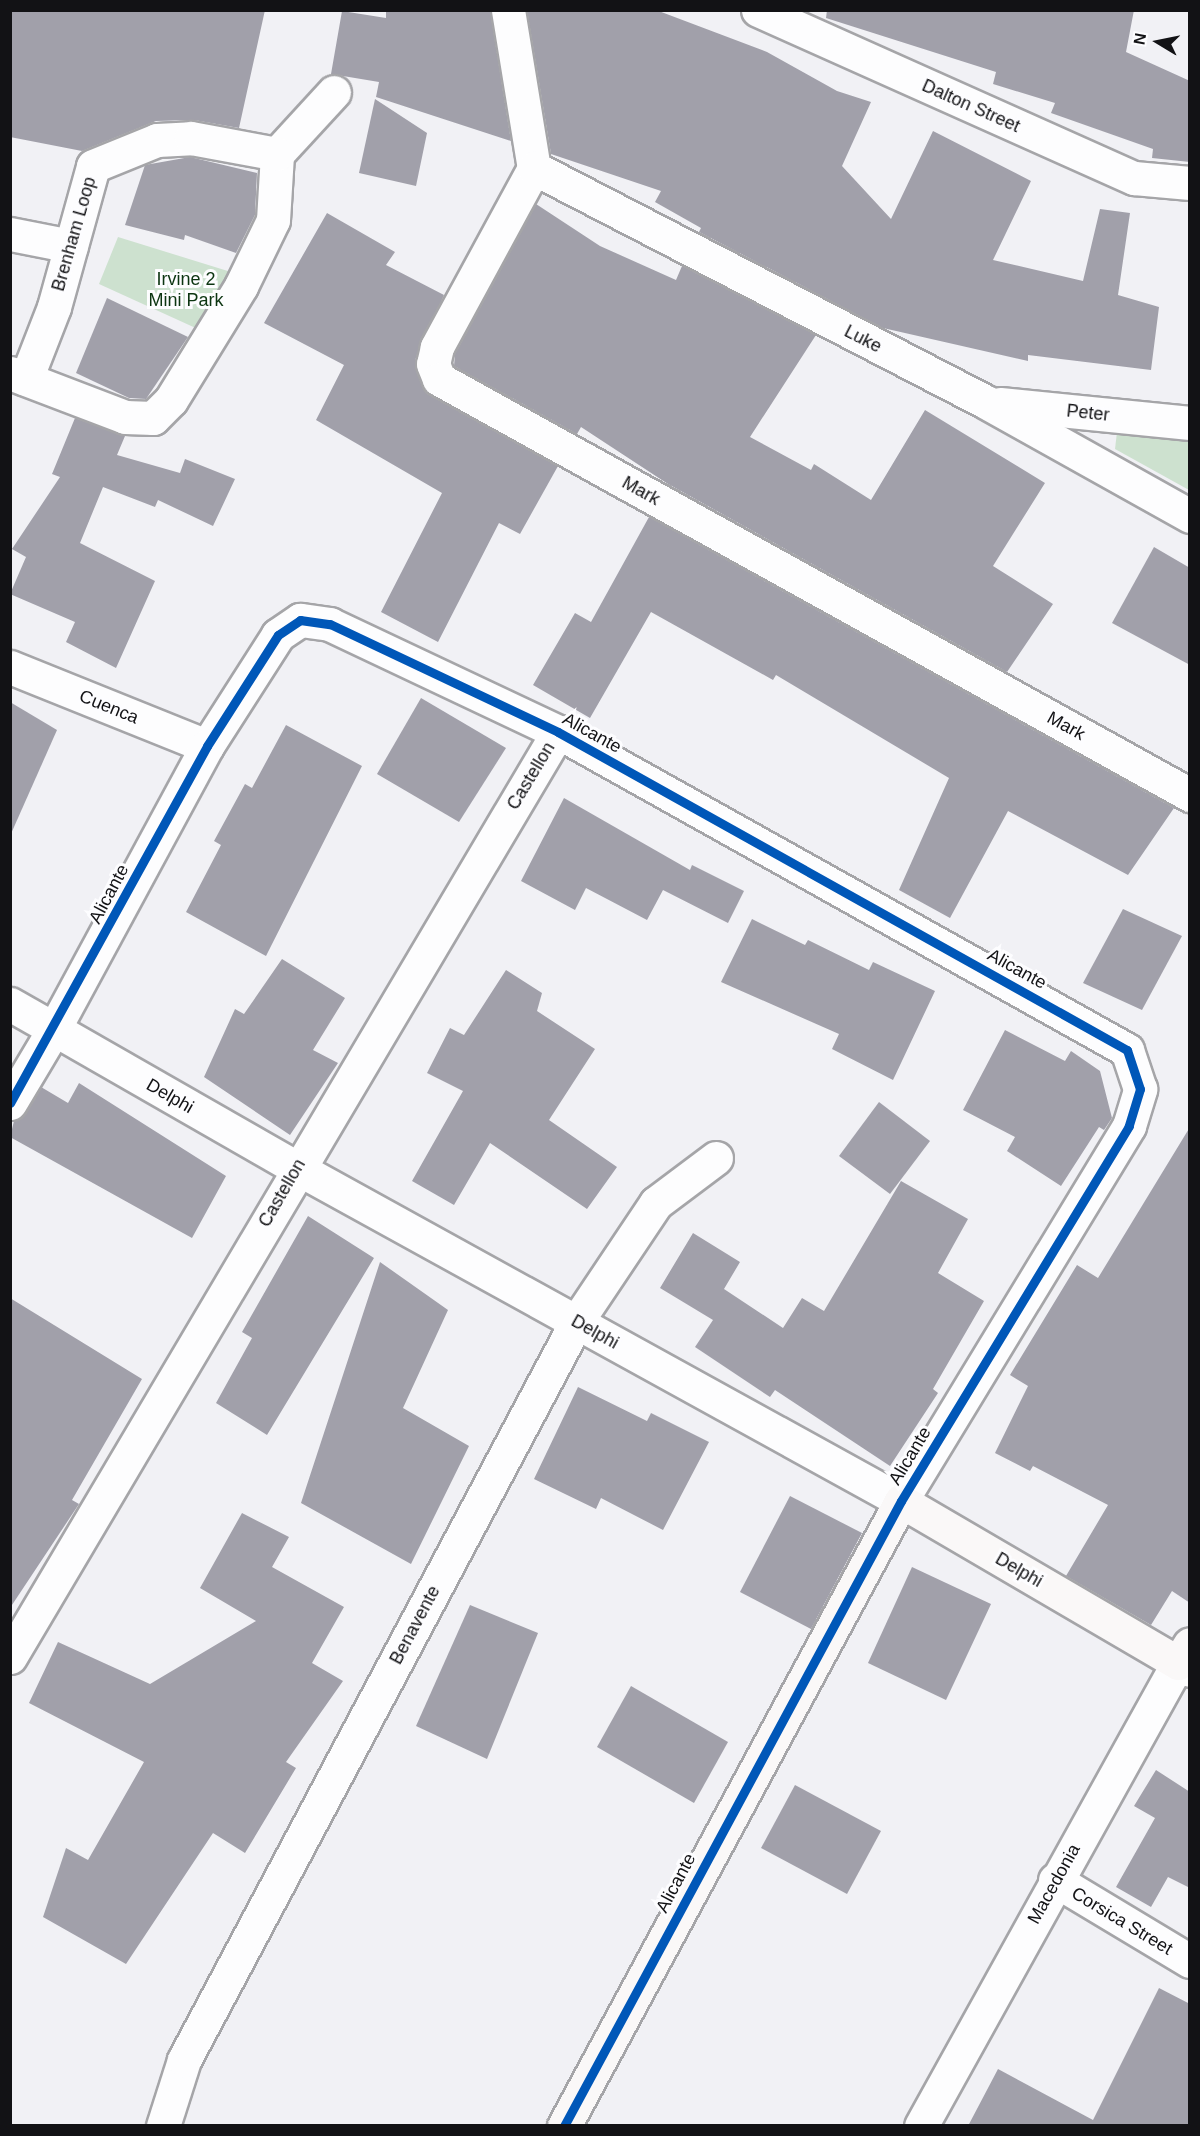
<!DOCTYPE html>
<style>
body{margin:0}
#map{position:relative;width:1200px;height:2136px;overflow:hidden;background:#f1f1f5;font-family:Helvetica,sans-serif}
div>[style]{position:absolute}
.green>*{inset:0;background:#cde1cf}
.building>*{inset:0;background:#a1a0aa}
.roads{filter:drop-shadow(2px 0 #a5a5a8) drop-shadow(-2px 0 #a5a5a8) drop-shadow(0 2px #a5a5a8) drop-shadow(0 -2px #a5a5a8)}
.street>*{height:33px;margin:-16.5px;padding:0 16.5px;transform-origin:16.5px;border-radius:16.5px;background:#fdfdfe}
.secondary>*{height:33px;margin:-16.5px;padding:0 16.5px;transform-origin:16.5px;border-radius:16.5px;background:#faf8f8}
.cycleway>*{height:9px;margin:-4.5px;padding:0 4.5px;transform-origin:4.5px;border-radius:4.5px;background:#0057b8}
span{translate:-50% -50%;white-space:nowrap;text-align:center;line-height:1.15;-webkit-text-stroke:6px #fdfdff;paint-order:stroke}
.street-label{font-size:18px;color:#121215}
.park-label{font-size:18px;color:#0c3511}
.frame{position:absolute;inset:0;border:12px solid #121215;pointer-events:none}
.north{position:absolute;left:1128px;top:12px;width:60px;height:60px;-webkit-text-stroke:4px #fdfdff;paint-order:stroke;rotate:280deg;font-size:16px;font-weight:700;line-height:24px;text-align:center;color:#121215}
.north::after{content:'';display:block;margin:auto;width:21px;height:27px;background:#121215;clip-path:polygon(50% 0,100% 100%,50% 72%,0 100%)}
</style>
<div id="map">
<div class="green">
<i style="clip-path:polygon(118px 237px,231px 272px,200px 330px,99px 284px)"></i>
<i style="clip-path:polygon(1189px 431px,1189px 490px,1115px 449px,1117px 432px)"></i>
</div>
<div class="building">
<i style="clip-path:polygon(10px 10px,265px 10px,239px 128px,194px 120px,156px 121px,82px 151px,10px 137px)"></i>
<i style="clip-path:polygon(386px 10px,490px 10px,511px 141px,376px 97px,379px 82px,331px 74px,342px 11px,386px 18px)"></i>
<i style="clip-path:polygon(527px 10px,656px 10px,767px 52px,837px 91px,871px 102px,842px 166px,891px 219px,933px 131px,1031px 181px,993px 260px,1083px 281px,1100px 209px,1130px 213px,1118px 295px,1159px 307px,1151px 370px,1028px 355px,1028px 361px,883px 328px,699px 232px,701px 228px,655px 202px,661px 191px,551px 154px)"></i>
<i style="clip-path:polygon(827px 10px,1134px 10px,1126px 52px,1190px 81px,1190px 162px,1152px 158px,1153px 149px,1051px 113px,1055px 103px,993px 84px,996px 72px,826px 18px)"></i>
<i style="clip-path:polygon(375px 99px,427px 133px,416px 186px,359px 173px)"></i>
<i style="clip-path:polygon(190px 157px,257px 173px,255px 215px,236px 253px,185px 235px,184px 240px,125px 225px,145px 165px)"></i>
<i style="clip-path:polygon(536px 204px,600px 246px,676px 280px,682px 266px,816px 335px,750px 437px,811px 470px,814px 464px,871px 500px,925px 410px,1045px 483px,993px 566px,1053px 604px,1007px 672px,668px 484px,581px 427px,577px 434px,454px 366px,455px 354px)"></i>
<i style="clip-path:polygon(327px 213px,395px 252px,386px 265px,444px 295px,415px 360px,429px 395px,558px 466px,520px 534px,499px 523px,438px 642px,381px 612px,442px 493px,316px 420px,344px 365px,264px 323px)"></i>
<i style="clip-path:polygon(107px 298px,188px 337px,146px 399px,129px 398px,76px 373px)"></i>
<i style="clip-path:polygon(75px 418px,125px 436px,117px 455px,180px 473px,185px 459px,235px 479px,213px 526px,158px 500px,155px 507px,103px 487px,80px 543px,155px 581px,116px 668px,66px 642px,75px 622px,10px 594px,26px 557px,12px 549px,60px 477px,52px 474px)"></i>
<i style="clip-path:polygon(649px 517px,1174px 808px,1128px 875px,1008px 811px,950px 918px,899px 890px,949px 778px,776px 675px,773px 680px,651px 612px,590px 718px,533px 685px,575px 613px,591px 622px)"></i>
<i style="clip-path:polygon(1154px 547px,1190px 568px,1190px 665px,1112px 623px)"></i>
<i style="clip-path:polygon(421px 698px,506px 748px,459px 822px,377px 774px)"></i>
<i style="clip-path:polygon(10px 702px,57px 730px,10px 836px)"></i>
<i style="clip-path:polygon(286px 725px,362px 766px,266px 956px,186px 912px,221px 845px,214px 841px,245px 784px,252px 788px)"></i>
<i style="clip-path:polygon(564px 798px,690px 870px,692px 865px,744px 891px,728px 923px,663px 890px,647px 920px,586px 888px,575px 910px,521px 881px)"></i>
<i style="clip-path:polygon(1123px 909px,1182px 936px,1142px 1010px,1083px 983px)"></i>
<i style="clip-path:polygon(752px 919px,805px 945px,808px 940px,869px 970px,873px 962px,935px 991px,893px 1080px,832px 1049px,839px 1034px,721px 982px)"></i>
<i style="clip-path:polygon(282px 959px,345px 998px,313px 1050px,338px 1063px,290px 1135px,204px 1077px,235px 1009px,244px 1014px)"></i>
<i style="clip-path:polygon(506px 970px,542px 993px,537px 1011px,595px 1049px,549px 1120px,617px 1167px,587px 1209px,490px 1143px,454px 1205px,412px 1181px,463px 1091px,427px 1073px,450px 1028px,464px 1035px)"></i>
<i style="clip-path:polygon(1005px 1030px,1065px 1061px,1071px 1051px,1100px 1071px,1112px 1118px,1104px 1130px,1099px 1127px,1061px 1186px,1007px 1151px,1015px 1137px,963px 1110px)"></i>
<i style="clip-path:polygon(79px 1083px,226px 1176px,192px 1238px,10px 1137px,14px 1121px,26px 1113px,41px 1087px,68px 1103px)"></i>
<i style="clip-path:polygon(879px 1102px,930px 1141px,890px 1194px,839px 1156px)"></i>
<i style="clip-path:polygon(1190px 1127px,1190px 1603px,1172px 1591px,1151px 1625px,1066px 1576px,1108px 1505px,1033px 1466px,1030px 1471px,995px 1453px,1028px 1386px,1010px 1375px,1077px 1265px,1098px 1278px)"></i>
<i style="clip-path:polygon(901px 1181px,968px 1219px,938px 1273px,984px 1301px,933px 1389px,938px 1393px,890px 1466px,775px 1390px,770px 1397px,695px 1347px,713px 1320px,660px 1288px,693px 1233px,740px 1262px,724px 1289px,783px 1328px,802px 1298px,824px 1311px)"></i>
<i style="clip-path:polygon(308px 1216px,374px 1258px,267px 1435px,216px 1403px,252px 1338px,242px 1332px)"></i>
<i style="clip-path:polygon(380px 1262px,448px 1310px,403px 1408px,469px 1446px,411px 1564px,301px 1503px)"></i>
<i style="clip-path:polygon(10px 1298px,142px 1379px,72px 1500px,79px 1504px,10px 1608px)"></i>
<i style="clip-path:polygon(578px 1387px,647px 1421px,651px 1413px,709px 1442px,663px 1530px,601px 1498px,596px 1509px,534px 1479px)"></i>
<i style="clip-path:polygon(790px 1496px,862px 1533px,811px 1629px,740px 1592px)"></i>
<i style="clip-path:polygon(242px 1513px,289px 1537px,272px 1567px,344px 1607px,312px 1663px,343px 1681px,286px 1762px,296px 1768px,245px 1853px,213px 1833px,126px 1964px,43px 1917px,66px 1848px,88px 1860px,144px 1762px,29px 1703px,58px 1642px,150px 1684px,256px 1621px,200px 1588px)"></i>
<i style="clip-path:polygon(912px 1567px,991px 1604px,946px 1700px,868px 1663px)"></i>
<i style="clip-path:polygon(470px 1605px,538px 1633px,487px 1759px,416px 1726px)"></i>
<i style="clip-path:polygon(631px 1686px,728px 1742px,694px 1803px,597px 1747px)"></i>
<i style="clip-path:polygon(1156px 1770px,1190px 1792px,1190px 1888px,1168px 1877px,1151px 1907px,1116px 1887px,1155px 1818px,1134px 1806px)"></i>
<i style="clip-path:polygon(795px 1785px,881px 1831px,847px 1894px,761px 1848px)"></i>
<i style="clip-path:polygon(1159px 1988px,1190px 2004px,1190px 2126px,968px 2126px,998px 2069px,1093px 2120px)"></i>
</div>
<div class="roads">
<div class="street">
<i style="left:508px;top:10px;width:160px;rotate:80.7deg"></i>
<i style="left:534px;top:168px;width:204px;rotate:118.5deg"></i>
<i style="left:437px;top:347px;width:17px;rotate:103deg"></i>
<i style="left:433px;top:364px;width:16px;rotate:68deg"></i>
<i style="left:439px;top:379px;width:859px;rotate:28.98deg"></i>
<i style="left:758px;top:10px;width:412px;rotate:24.1deg"></i>
<i style="left:1134px;top:178px;width:56px;rotate:5.1deg"></i>
<i style="left:534px;top:168px;width:509px;rotate:27.37deg"></i>
<i style="left:986px;top:402px;width:234px;rotate:29.2deg"></i>
<i style="left:10px;top:234px;width:62px;rotate:11.1deg"></i>
<i style="left:10px;top:373px;width:123px;rotate:20.9deg"></i>
<i style="left:125px;top:417px;width:28px;rotate:2deg"></i>
<i style="left:153px;top:418px;width:25px;rotate:-45deg"></i>
<i style="left:171px;top:400px;width:134px;rotate:-58.4deg"></i>
<i style="left:241px;top:286px;width:73px;rotate:-64.1deg"></i>
<i style="left:273px;top:220px;width:66px;rotate:-86.5deg"></i>
<i style="left:277px;top:154px;width:84px;rotate:-47.4deg"></i>
<i style="left:26px;top:379px;width:77px;rotate:-68.7deg"></i>
<i style="left:54px;top:307px;width:146px;rotate:-74.5deg"></i>
<i style="left:93px;top:166px;width:69px;rotate:-22.1deg"></i>
<i style="left:157px;top:140px;width:34px;rotate:-3deg"></i>
<i style="left:191px;top:138px;width:87px;rotate:10.5deg"></i>
<i style="left:1000px;top:404px;width:191px;rotate:5.7deg"></i>
<i style="left:10px;top:667px;width:212px;rotate:21.9deg"></i>
<i style="left:10px;top:1004px;width:51px;rotate:29.6deg"></i>
<i style="left:54px;top:1029px;width:280px;rotate:29.8deg"></i>
<i style="left:297px;top:1168px;width:690px;rotate:28.87deg"></i>
<i style="left:901px;top:1501px;width:439px;rotate:-58.7deg"></i>
<i style="left:1129px;top:1126px;width:39px;rotate:-73deg"></i>
<i style="left:1140px;top:1089px;width:41px;rotate:-108.4deg"></i>
<i style="left:1127px;top:1050px;width:652px;rotate:-150.8deg"></i>
<i style="left:558px;top:732px;width:252px;rotate:-154.7deg"></i>
<i style="left:330px;top:624px;width:30px;rotate:-172deg"></i>
<i style="left:300px;top:620px;width:27px;rotate:146deg"></i>
<i style="left:278px;top:635px;width:132px;rotate:122.6deg"></i>
<i style="left:207px;top:746px;width:322px;rotate:118.4deg"></i>
<i style="left:54px;top:1029px;width:86px;rotate:120.7deg"></i>
<i style="left:10px;top:1657px;width:1075px;rotate:-59.36deg"></i>
<i style="left:1055px;top:1880px;width:157px;rotate:31deg"></i>
<i style="left:163px;top:2126px;width:69px;rotate:-72.3deg"></i>
<i style="left:184px;top:2060px;width:837px;rotate:-62deg"></i>
<i style="left:577px;top:1321px;width:142px;rotate:-56.2deg"></i>
<i style="left:656px;top:1203px;width:75px;rotate:-36.9deg"></i>
<i style="left:921px;top:2126px;width:530px;rotate:-60.97deg"></i>
<i style="left:1178px;top:1663px;width:14px;rotate:30deg"></i>
</div>
<div class="secondary">
<i style="left:564px;top:2126px;width:710px;rotate:-61.67deg"></i>
<i style="left:901px;top:1501px;width:321px;rotate:30.3deg"></i>
<i style="left:1178px;top:1663px;width:22px;rotate:-58deg"></i>
</div>
</div>
<div class="cycleway">
<i style="left:10px;top:1103px;width:408px;rotate:-61.1deg"></i>
<i style="left:207px;top:746px;width:132px;rotate:-57.4deg"></i>
<i style="left:278px;top:635px;width:27px;rotate:-34deg"></i>
<i style="left:300px;top:620px;width:30px;rotate:8deg"></i>
<i style="left:330px;top:624px;width:252px;rotate:25.3deg"></i>
<i style="left:558px;top:732px;width:652px;rotate:29.2deg"></i>
<i style="left:1127px;top:1050px;width:41px;rotate:71.6deg"></i>
<i style="left:1140px;top:1089px;width:39px;rotate:107deg"></i>
<i style="left:1129px;top:1126px;width:439px;rotate:121.3deg"></i>
<i style="left:901px;top:1501px;width:710px;rotate:118.33deg"></i>
</div>
<div class="street-label">
<span style="left:971px;top:106px;rotate:24deg">Dalton Street</span>
<span style="left:74px;top:234px;rotate:-74deg">Brenham Loop</span>
<span style="left:863px;top:339px;rotate:27deg">Luke</span>
<span style="left:1088px;top:413px;rotate:6deg">Peter</span>
<span style="left:641px;top:491px;rotate:29deg">Mark</span>
<span style="left:109px;top:707px;rotate:22deg">Cuenca</span>
<span style="left:1066px;top:726px;rotate:29deg">Mark</span>
<span style="left:592px;top:733px;rotate:29deg">Alicante</span>
<span style="left:531px;top:776px;rotate:-59deg">Castellon</span>
<span style="left:109px;top:894px;rotate:-62deg">Alicante</span>
<span style="left:1017px;top:969px;rotate:29deg">Alicante</span>
<span style="left:170px;top:1096px;rotate:30deg">Delphi</span>
<span style="left:282px;top:1193px;rotate:-60deg">Castellon</span>
<span style="left:595px;top:1332px;rotate:29deg">Delphi</span>
<span style="left:910px;top:1456px;rotate:-59deg">Alicante</span>
<span style="left:1019px;top:1570px;rotate:30deg">Delphi</span>
<span style="left:415px;top:1625px;rotate:-62deg">Benavente</span>
<span style="left:676px;top:1883px;rotate:-62deg">Alicante</span>
<span style="left:1054px;top:1884px;rotate:-61deg">Macedonia</span>
<span style="left:1122px;top:1921px;rotate:31deg">Corsica Street</span>
</div>
<div class="park-label">
<span style="left:186px;top:290px">Irvine 2<br>Mini Park</span>
</div>
<div class="frame"></div>
<div class="north">N</div>
</div>
